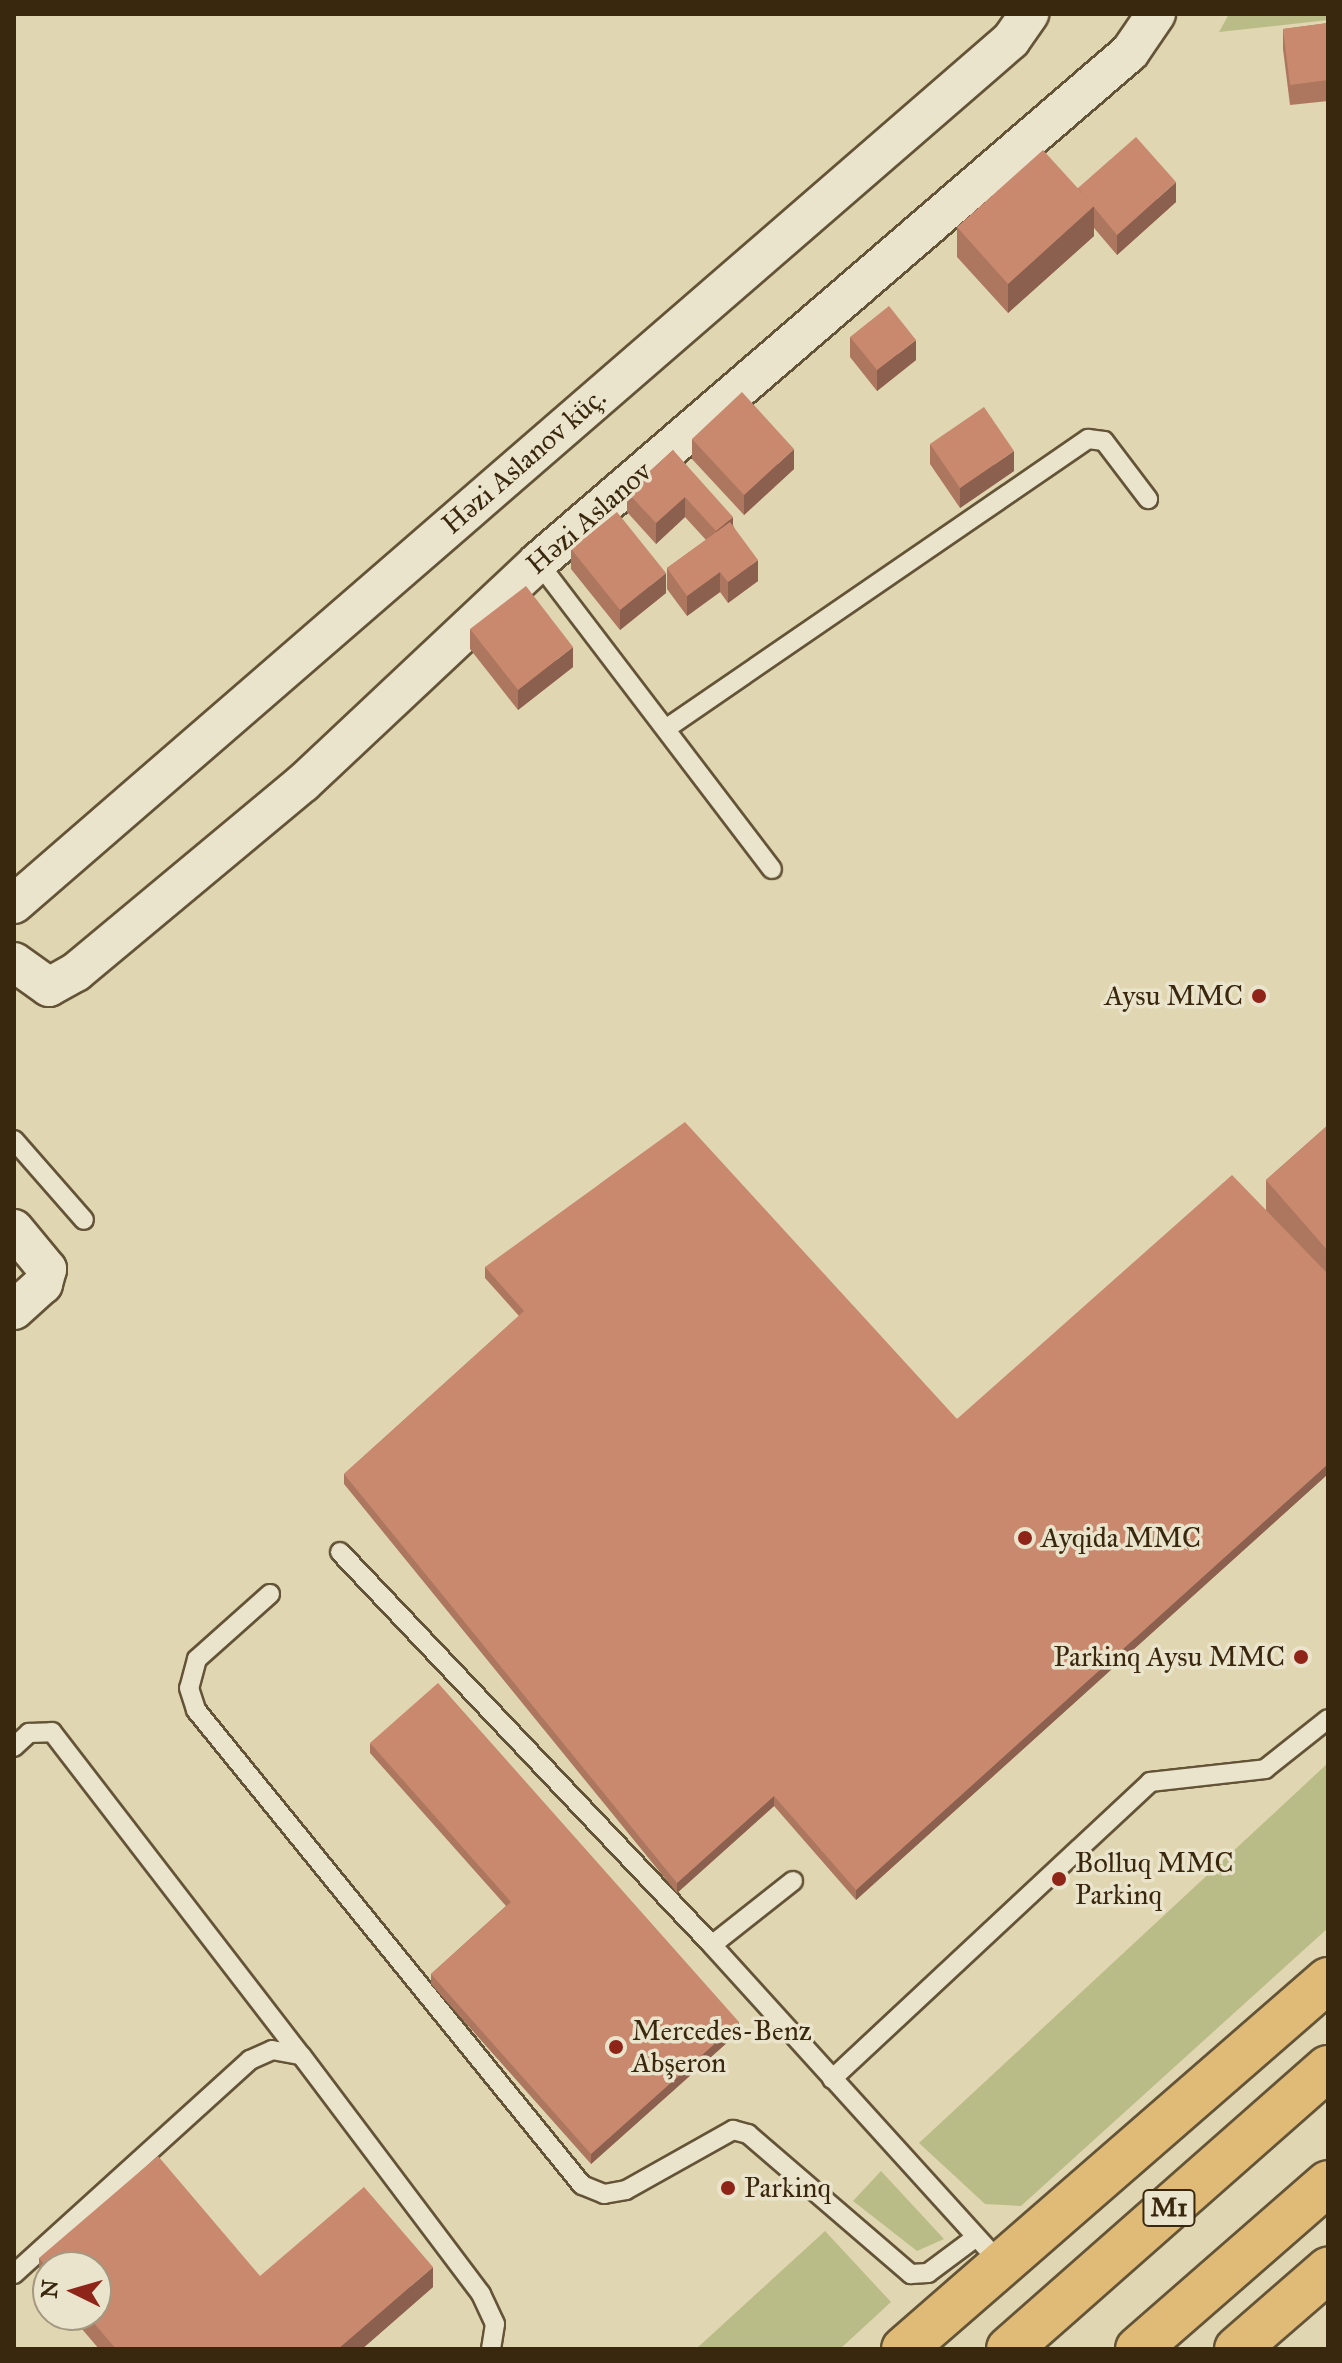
<!DOCTYPE html>
<meta charset="utf-8">
<style>
body{margin:0}
#map{position:relative;width:1342px;height:2363px;overflow:hidden;background:#e0d6b1;font-family:"IM FELL Great Primer",serif}
div>[style]{position:absolute}
.green>*{inset:0;background:#babc87}
.roads{filter:drop-shadow(2px 0 #645437) drop-shadow(-2px 0 #645437) drop-shadow(0 2px #645437) drop-shadow(0 -2px #645437)}
.lane>*{height:18px;margin:-9px;padding:0 9px;transform-origin:9px;border-radius:9px;background:#ebe4cc}
.street>*{height:38px;margin:-19px;padding:0 19px;transform-origin:19px;border-radius:19px;background:#ebe4cc}
.highway>*{height:44px;margin:-22px;padding:0 22px;transform-origin:22px;border-radius:22px;background:#e0bb78}
.wall>*{inset:0;background:#ac765f}
.shaded-wall>*{inset:0;background:#8c604e}
.building>*{inset:0;background:#c8896f}
.dots>*{width:22px;height:22px;translate:-50% -50%;box-sizing:border-box;border:4px solid #ebe4cc;border-radius:50%}
span{translate:-50% -50%;white-space:nowrap;text-align:center;line-height:1.15;-webkit-text-stroke:7px #ebe4cc;paint-order:stroke}
.shield-label span{padding:2px 6px;background:#ebe4cc;border:2px solid;border-radius:6px;-webkit-text-stroke-width:0}
.shield-label{font-size:26px;color:#3a280e;font-weight:700}
.street-label{font-size:28px;color:#3a280e}
.poi-label{font-size:28px;color:#3a280e}
.right{translate:-100% -50%;text-align:right}
.left{translate:0 -50%;text-align:left}
.frame{position:absolute;inset:0;border:16px solid #3a280e;pointer-events:none}
.north{position:absolute;left:32px;top:2251px;width:80px;height:80px;box-sizing:border-box;background:#ebe4cc;border:2px solid #a49980;border-radius:50%;rotate:275deg;font-size:22px;font-weight:700;line-height:32px;text-align:center;color:#3a280e}
.north::after{content:'';display:block;margin:auto;width:28px;height:36px;background:#8f2418;clip-path:polygon(50% 0,100% 100%,50% 72%,0 100%)}
</style>
<div id="map">
<div class="green">
<i style="clip-path:polygon(1229px 14px,1328px 14px,1328px 20px,1219px 32px)"></i>
<i style="clip-path:polygon(1328px 1763px,1328px 1928px,1021px 2206px,985px 2204px,919px 2143px)"></i>
<i style="clip-path:polygon(881px 2171px,944px 2239px,917px 2251px,853px 2201px)"></i>
<i style="clip-path:polygon(825px 2231px,891px 2302px,840px 2349px,696px 2349px)"></i>
</div>
<div class="roads">
<div class="lane">
<i style="left:538px;top:562px;width:386px;rotate:52.7deg"></i>
<i style="left:667px;top:728px;width:511px;rotate:-34.47deg"></i>
<i style="left:1088px;top:439px;width:16px;rotate:7deg"></i>
<i style="left:1104px;top:441px;width:73px;rotate:52.8deg"></i>
<i style="left:14px;top:1140px;width:106px;rotate:48.8deg"></i>
<i style="left:340px;top:1552px;width:541px;rotate:46.57deg"></i>
<i style="left:270px;top:1594px;width:98px;rotate:138.3deg"></i>
<i style="left:197px;top:1659px;width:30px;rotate:105deg"></i>
<i style="left:189px;top:1688px;width:23px;rotate:72deg"></i>
<i style="left:196px;top:1710px;width:612px;rotate:50.9deg"></i>
<i style="left:582px;top:2185px;width:24px;rotate:22deg"></i>
<i style="left:604px;top:2194px;width:22px;rotate:-10deg"></i>
<i style="left:626px;top:2190px;width:123px;rotate:-29.3deg"></i>
<i style="left:733px;top:2130px;width:16px;rotate:15deg"></i>
<i style="left:748px;top:2134px;width:215px;rotate:40.7deg"></i>
<i style="left:911px;top:2274px;width:17px;rotate:-3deg"></i>
<i style="left:928px;top:2273px;width:59px;rotate:-36.7deg"></i>
<i style="left:14px;top:1747px;width:21px;rotate:-43deg"></i>
<i style="left:29px;top:1733px;width:23px;rotate:-2deg"></i>
<i style="left:52px;top:1732px;width:408px;rotate:52.4deg"></i>
<i style="left:793px;top:1881px;width:103px;rotate:141.7deg"></i>
<i style="left:712px;top:1945px;width:432px;rotate:47.8deg"></i>
<i style="left:832px;top:2079px;width:435px;rotate:-43deg"></i>
<i style="left:1150px;top:1782px;width:116px;rotate:-6.4deg"></i>
<i style="left:1265px;top:1769px;width:80px;rotate:-38.4deg"></i>
<i style="left:14px;top:2274px;width:319px;rotate:-42.2deg"></i>
<i style="left:250px;top:2060px;width:24px;rotate:-24deg"></i>
<i style="left:272px;top:2050px;width:29px;rotate:10deg"></i>
<i style="left:301px;top:2055px;width:299px;rotate:53deg"></i>
<i style="left:481px;top:2294px;width:33px;rotate:65deg"></i>
<i style="left:495px;top:2324px;width:25px;rotate:99deg"></i>
</div>
<div class="street">
<i style="left:14px;top:904px;width:1319px;rotate:-40.91deg"></i>
<i style="left:1011px;top:40px;width:32px;rotate:-55deg"></i>
<i style="left:14px;top:962px;width:43px;rotate:35.5deg"></i>
<i style="left:49px;top:987px;width:31px;rotate:-29deg"></i>
<i style="left:76px;top:972px;width:295px;rotate:-39.8deg"></i>
<i style="left:303px;top:783px;width:323px;rotate:-43.2deg"></i>
<i style="left:538px;top:562px;width:781px;rotate:-40.74deg"></i>
<i style="left:1130px;top:52px;width:46px;rotate:-55.6deg"></i>
<i style="left:14px;top:1229px;width:52px;rotate:50.5deg"></i>
<i style="left:47px;top:1269px;width:16px;rotate:105deg"></i>
<i style="left:43px;top:1284px;width:39px;rotate:138deg"></i>
</div>
<div class="highway">
<i style="left:904px;top:2349px;width:562px;rotate:-41.03deg"></i>
<i style="left:1009px;top:2349px;width:425px;rotate:-41.4deg"></i>
<i style="left:1138px;top:2349px;width:252px;rotate:-41.1deg"></i>
<i style="left:1237px;top:2349px;width:121px;rotate:-41deg"></i>
</div>
</div>
<div class="wall">
<i style="clip-path:polygon(1328px 23px,1328px 101px,1290px 105px,1283px 49px,1283px 29px)"></i>
<i style="clip-path:polygon(1078px 188px,1176px 202px,1117px 255px,1094px 228px,1094px 236px,1008px 313px,957px 257px,957px 227px)"></i>
<i style="clip-path:polygon(850px 337px,916px 360px,877px 391px,850px 357px)"></i>
<i style="clip-path:polygon(692px 439px,794px 469px,744px 515px,692px 459px)"></i>
<i style="clip-path:polygon(930px 444px,1014px 471px,960px 508px,930px 464px)"></i>
<i style="clip-path:polygon(673px 450px,733px 525px,758px 581px,728px 603px,720px 592px,687px 616px,667px 589px,667px 568px,706px 540px,685px 517px,656px 544px,627px 512px,627px 492px)"></i>
<i style="clip-path:polygon(571px 549px,666px 593px,620px 630px,571px 569px)"></i>
<i style="clip-path:polygon(470px 629px,573px 667px,518px 710px,470px 649px)"></i>
<i style="clip-path:polygon(1328px 1125px,1328px 1474px,856px 1900px,774px 1806px,677px 1893px,344px 1484px,344px 1474px,519px 1316px,485px 1278px,485px 1267px,957px 1419px,1266px 1211px,1266px 1180px)"></i>
<i style="clip-path:polygon(370px 1743px,739px 2032px,591px 2164px,431px 1984px,431px 1974px,506px 1906px,370px 1753px)"></i>
<i style="clip-path:polygon(39px 2258px,260px 2276px,433px 2287px,362px 2349px,99px 2349px,70px 2315px,96px 2315px,48px 2267px,48px 2289px,39px 2279px)"></i>
</div>
<div class="shaded-wall">
<i style="clip-path:polygon(1176px 182px,1176px 202px,1117px 255px,1117px 235px)"></i>
<i style="clip-path:polygon(1094px 206px,1094px 236px,1008px 313px,1008px 284px)"></i>
<i style="clip-path:polygon(916px 340px,916px 360px,877px 391px,877px 370px)"></i>
<i style="clip-path:polygon(794px 449px,794px 469px,744px 515px,744px 495px)"></i>
<i style="clip-path:polygon(1014px 451px,1014px 471px,960px 508px,960px 488px)"></i>
<i style="clip-path:polygon(685px 497px,685px 517px,656px 544px,656px 523px)"></i>
<i style="clip-path:polygon(733px 517px,733px 537px,716px 551px,716px 531px)"></i>
<i style="clip-path:polygon(758px 560px,758px 581px,728px 603px,728px 582px)"></i>
<i style="clip-path:polygon(720px 572px,720px 592px,687px 616px,687px 596px)"></i>
<i style="clip-path:polygon(666px 573px,666px 593px,620px 630px,620px 610px)"></i>
<i style="clip-path:polygon(573px 647px,573px 667px,518px 710px,518px 690px)"></i>
<i style="clip-path:polygon(1328px 1464px,1328px 1474px,856px 1900px,856px 1890px)"></i>
<i style="clip-path:polygon(774px 1796px,774px 1806px,677px 1893px,677px 1883px)"></i>
<i style="clip-path:polygon(739px 2022px,739px 2032px,591px 2164px,591px 2154px)"></i>
<i style="clip-path:polygon(433px 2267px,433px 2287px,362px 2349px,338px 2349px)"></i>
</div>
<div class="building">
<i style="clip-path:polygon(1328px 23px,1328px 80px,1290px 85px,1283px 29px)"></i>
<i style="clip-path:polygon(1136px 137px,1176px 182px,1117px 235px,1078px 188px)"></i>
<i style="clip-path:polygon(1043px 150px,1094px 206px,1008px 284px,957px 227px)"></i>
<i style="clip-path:polygon(889px 306px,916px 340px,877px 370px,850px 337px)"></i>
<i style="clip-path:polygon(742px 392px,794px 449px,744px 495px,692px 439px)"></i>
<i style="clip-path:polygon(984px 407px,1014px 451px,960px 488px,930px 444px)"></i>
<i style="clip-path:polygon(673px 450px,733px 517px,716px 531px,685px 497px,656px 523px,627px 492px)"></i>
<i style="clip-path:polygon(617px 512px,666px 573px,620px 610px,571px 549px)"></i>
<i style="clip-path:polygon(730px 522px,758px 560px,728px 582px,720px 572px,687px 596px,667px 568px)"></i>
<i style="clip-path:polygon(526px 586px,573px 647px,518px 690px,470px 629px)"></i>
<i style="clip-path:polygon(685px 1122px,957px 1419px,1232px 1175px,1328px 1274px,1328px 1464px,856px 1890px,774px 1796px,677px 1883px,344px 1474px,524px 1311px,485px 1267px)"></i>
<i style="clip-path:polygon(1328px 1125px,1328px 1251px,1266px 1180px)"></i>
<i style="clip-path:polygon(438px 1683px,739px 2022px,591px 2154px,431px 1974px,511px 1902px,370px 1743px)"></i>
<i style="clip-path:polygon(158px 2156px,260px 2276px,364px 2187px,433px 2267px,338px 2349px,116px 2349px,87px 2315px,96px 2315px,96px 2267px,48px 2267px,48px 2269px,39px 2258px)"></i>
</div>
<div class="dots">
<i style="left:1259px;top:996px;background:#8f2418"></i>
<i style="left:1025px;top:1538px;background:#8f2418"></i>
<i style="left:1301px;top:1657px;background:#8f2418"></i>
<i style="left:1059px;top:1879px;background:#8f2418"></i>
<i style="left:616px;top:2047px;background:#8f2418"></i>
<i style="left:728px;top:2188px;background:#8f2418"></i>
</div>
<div class="shield-label">
<span style="left:1169px;top:2208px">M1</span>
</div>
<div class="street-label">
<span style="left:524px;top:461px;rotate:-41deg">Həzi Aslanov küç.</span>
<span style="left:589px;top:518px;rotate:-41deg">Həzi Aslanov</span>
</div>
<div class="poi-label">
<span class="right" style="left:1243px;top:996px">Aysu MMC</span>
<span class="left" style="left:1041px;top:1538px">Ayqida MMC</span>
<span class="right" style="left:1285px;top:1657px">Parkinq Aysu MMC</span>
<span class="left" style="left:1075px;top:1879px">Bolluq MMC<br>Parkinq</span>
<span class="left" style="left:632px;top:2047px">Mercedes-Benz<br>Abşeron</span>
<span class="left" style="left:744px;top:2188px">Parkinq</span>
</div>
<div class="frame"></div>
<div class="north">N</div>
</div>
